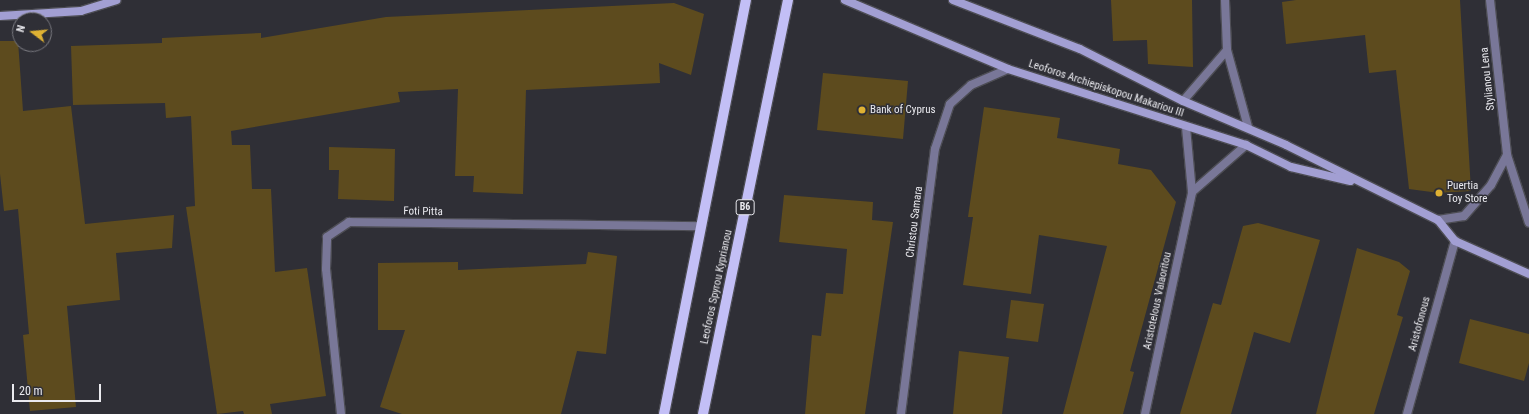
<!DOCTYPE html>
<style>
body{margin:0}
#map{position:relative;width:1529px;height:414px;overflow:hidden;background:#2f2f36;font-family:"Roboto Condensed",sans-serif}
div>[style]{position:absolute}
.building>*{inset:0;background:#5d4b1e}
.roads{filter:drop-shadow(1px 0 #4d4d54) drop-shadow(-1px 0 #4d4d54) drop-shadow(0 1px #4d4d54) drop-shadow(0 -1px #4d4d54)}
.street>*{height:8px;margin:-4px;padding:0 4px;transform-origin:4px;border-radius:4px;background:#797798}
.secondary>*{height:8px;margin:-4px;padding:0 4px;transform-origin:4px;border-radius:4px;background:#a29fd3}
.primary>*{height:10px;margin:-5px;padding:0 5px;transform-origin:5px;border-radius:5px;background:#c3bff6}
.dots>*{width:11px;height:11px;translate:-50% -50%;box-sizing:border-box;border:2px solid #2f2f36;border-radius:50%}
span{translate:-50% -50%;white-space:nowrap;text-align:center;line-height:1.15;-webkit-text-stroke:3px #2f2f36;paint-order:stroke}
.shield-label span{padding:1px 3px;background:#2f2f36;border:1px solid;border-radius:3px;-webkit-text-stroke-width:0}
.shield-label{font-size:10px;color:#eaeaef;font-weight:700}
.street-label{font-size:11px;color:#eaeaef}
.poi-label{font-size:11px;color:#eaeaef}
.left{translate:0 -50%;text-align:left}
.north{position:absolute;left:12px;top:12px;width:40px;height:40px;box-sizing:border-box;background:#2f2f36;border:1px solid #7a7a80;border-radius:50%;rotate:286deg;font-size:11px;font-weight:700;line-height:16px;text-align:center;color:#eaeaef}
.north::after{content:'';display:block;margin:auto;width:14px;height:18px;background:#deb133;clip-path:polygon(50% 0,100% 100%,50% 72%,0 100%)}
.scale{position:absolute;left:12px;top:384px;width:89px;height:18px;box-sizing:border-box;border:2px solid #eaeaef;border-top:0;padding-left:5px;font-size:12px;line-height:14px;white-space:nowrap;color:#eaeaef;-webkit-text-stroke:3px #2f2f36;paint-order:stroke}
</style>
<div id="map">
<div class="building">
<i style="clip-path:polygon(1111px 0,1192px 0,1193px 67px,1148px 64px,1147px 40px,1113px 41px)"></i>
<i style="clip-path:polygon(1296px 0,1460px 0,1471px 191px,1439px 193px,1409px 189px,1396px 70px,1369px 73px,1365px 35px,1286px 44px,1282px 2px)"></i>
<i style="clip-path:polygon(674px 3px,704px 14px,691px 75px,659px 63px,660px 83px,526px 90px,523px 194px,473px 192px,474px 176px,455px 176px,458px 89px,398px 92px,400px 102px,231px 131px,232px 145px,250px 145px,252px 189px,271px 189px,275px 272px,307px 268px,326px 396px,270px 404px,272px 414px,244px 414px,243px 411px,217px 414px,186px 207px,195px 206px,191px 116px,166px 118px,165px 103px,73px 105px,71px 46px,162px 43px,162px 38px,261px 33px,261px 38px,386px 17px)"></i>
<i style="clip-path:polygon(0 41px,18px 41px,23px 111px,71px 106px,85px 224px,174px 215px,172px 248px,116px 253px,120px 300px,67px 306px,76px 407px,30px 411px,23px 335px,29px 334px,18px 209px,4px 211px,0 174px)"></i>
<i style="clip-path:polygon(823px 73px,908px 81px,903px 139px,817px 130px)"></i>
<i style="clip-path:polygon(984px 107px,1060px 118px,1057px 138px,1120px 149px,1118px 164px,1151px 170px,1176px 202px,1130px 371px,1134px 372px,1123px 414px,1063px 414px,1107px 246px,1039px 235px,1031px 294px,963px 285px,973px 217px,968px 217px)"></i>
<i style="clip-path:polygon(329px 147px,395px 149px,394px 201px,338px 199px,339px 170px,329px 170px)"></i>
<i style="clip-path:polygon(784px 195px,873px 202px,872px 220px,893px 222px,865px 414px,805px 414px,812px 335px,821px 336px,826px 293px,843px 294px,847px 249px,779px 242px)"></i>
<i style="clip-path:polygon(1258px 223px,1320px 240px,1290px 343px,1254px 332px,1231px 414px,1180px 414px,1213px 303px,1221px 305px,1243px 226px)"></i>
<i style="clip-path:polygon(1357px 248px,1399px 262px,1410px 271px,1397px 315px,1403px 317px,1374px 414px,1316px 414px)"></i>
<i style="clip-path:polygon(588px 252px,617px 256px,606px 354px,577px 351px,561px 414px,402px 414px,380px 407px,405px 330px,378px 330px,378px 263px,458px 262px,458px 270px,586px 264px)"></i>
<i style="clip-path:polygon(1011px 300px,1044px 304px,1038px 342px,1006px 338px)"></i>
<i style="clip-path:polygon(1470px 319px,1529px 334px,1529px 363px,1524px 381px,1459px 363px)"></i>
<i style="clip-path:polygon(959px 351px,1009px 357px,1002px 414px,953px 414px)"></i>
</div>
<div class="roads">
<div class="street">
<i style="left:1225px;top:0;width:50px;rotate:87.7deg"></i>
<i style="left:1227px;top:50px;width:80px;rotate:74.7deg"></i>
<i style="left:1490px;top:0;width:156px;rotate:83.7deg"></i>
<i style="left:1507px;top:155px;width:71px;rotate:72.1deg"></i>
<i style="left:1183px;top:101px;width:67px;rotate:-49.2deg"></i>
<i style="left:1192px;top:192px;width:72px;rotate:-41deg"></i>
<i style="left:1438px;top:220px;width:26px;rotate:-9deg"></i>
<i style="left:1464px;top:216px;width:41px;rotate:-48.9deg"></i>
<i style="left:1491px;top:185px;width:34px;rotate:-62deg"></i>
<i style="left:341px;top:414px;width:146px;rotate:-95.9deg"></i>
<i style="left:326px;top:269px;width:32px;rotate:-88deg"></i>
<i style="left:327px;top:237px;width:27px;rotate:-34deg"></i>
<i style="left:349px;top:222px;width:351px;rotate:0.7deg"></i>
<i style="left:901px;top:414px;width:267px;rotate:-82.7deg"></i>
<i style="left:935px;top:149px;width:47px;rotate:-71.6deg"></i>
<i style="left:950px;top:104px;width:28px;rotate:-42deg"></i>
<i style="left:971px;top:85px;width:40px;rotate:-23.4deg"></i>
<i style="left:1145px;top:414px;width:227px;rotate:-78deg"></i>
<i style="left:1192px;top:192px;width:65px;rotate:-95.3deg"></i>
<i style="left:1407px;top:414px;width:180px;rotate:-74.5deg"></i>
</div>
<div class="secondary">
<i style="left:845px;top:0;width:177px;rotate:22.9deg"></i>
<i style="left:1008px;top:69px;width:250px;rotate:17.7deg"></i>
<i style="left:1246px;top:145px;width:50px;rotate:26.1deg"></i>
<i style="left:1291px;top:167px;width:61px;rotate:13.3deg"></i>
<i style="left:953px;top:0;width:136px;rotate:21.1deg"></i>
<i style="left:1080px;top:49px;width:115px;rotate:26.8deg"></i>
<i style="left:1183px;top:101px;width:112px;rotate:23.1deg"></i>
<i style="left:1286px;top:145px;width:169px;rotate:26.3deg"></i>
<i style="left:1438px;top:220px;width:27px;rotate:51deg"></i>
<i style="left:1455px;top:241px;width:81px;rotate:24deg"></i>
<i style="left:0;top:16px;width:81px;rotate:-3.5deg"></i>
<i style="left:81px;top:11px;width:37px;rotate:-17deg"></i>
</div>
<div class="primary">
<i style="left:664px;top:414px;width:422px;rotate:-78.8deg"></i>
<i style="left:703px;top:414px;width:423px;rotate:-78.4deg"></i>
</div>
</div>
<div class="dots">
<i style="left:862px;top:110px;background:#deb133"></i>
<i style="left:1439px;top:193px;background:#deb133"></i>
</div>
<div class="shield-label">
<span style="left:745px;top:207px">B6</span>
</div>
<div class="street-label">
<span style="left:1488px;top:79px;rotate:-96deg">Stylianou Lena</span>
<span style="left:1106px;top:89px;rotate:18deg">Leoforos Archiepiskopou Makariou III</span>
<span style="left:423px;top:212px;rotate:1deg">Foti Pitta</span>
<span style="left:915px;top:222px;rotate:-83deg">Christou Samara</span>
<span style="left:717px;top:287px;rotate:-78deg">Leoforos Spyrou Kyprianou</span>
<span style="left:1158px;top:301px;rotate:-78deg">Aristotelous Valaoritou</span>
<span style="left:1420px;top:324px;rotate:-75deg">Aristofonous</span>
</div>
<div class="poi-label">
<span class="left" style="left:870px;top:110px">Bank of Cyprus</span>
<span class="left" style="left:1447px;top:193px">Puertia<br>Toy Store</span>
</div>
<div class="north">N</div>
<div class="scale">20 m</div>
</div>
